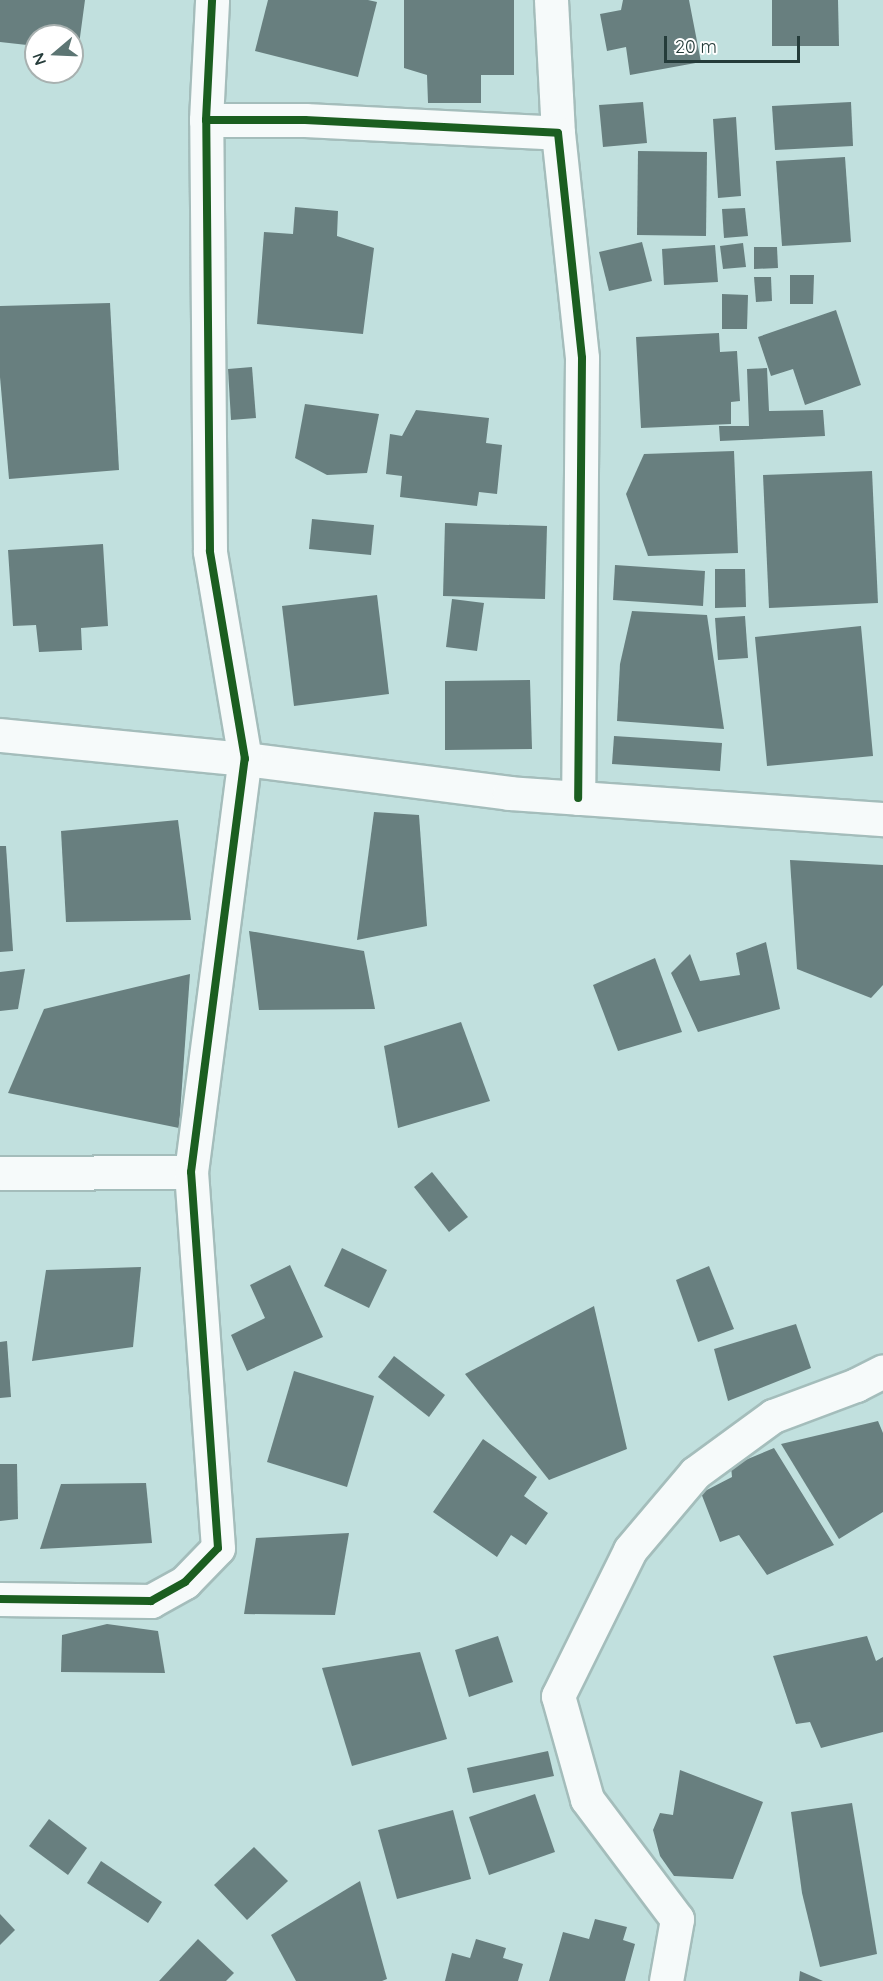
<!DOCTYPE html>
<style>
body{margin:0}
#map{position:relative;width:883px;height:1981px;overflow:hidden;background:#c1e0de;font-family:Quicksand,sans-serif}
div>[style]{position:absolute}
.building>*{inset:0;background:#687f7f}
.roads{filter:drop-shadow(2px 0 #a4bdbb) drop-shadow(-2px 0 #a4bdbb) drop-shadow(0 2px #a4bdbb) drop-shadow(0 -2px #a4bdbb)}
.minor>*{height:33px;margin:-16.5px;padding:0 16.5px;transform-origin:16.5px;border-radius:16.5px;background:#f6fafa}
.cycleway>*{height:8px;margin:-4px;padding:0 4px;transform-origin:4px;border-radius:4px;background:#1b5e20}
span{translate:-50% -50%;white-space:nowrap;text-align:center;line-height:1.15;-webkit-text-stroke:6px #fff;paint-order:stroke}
.north{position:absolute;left:24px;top:24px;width:60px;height:60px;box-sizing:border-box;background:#fff;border:2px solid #a8b1b0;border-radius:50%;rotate:251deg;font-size:16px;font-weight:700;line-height:24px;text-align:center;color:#253c3a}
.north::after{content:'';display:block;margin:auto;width:21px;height:27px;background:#5c7573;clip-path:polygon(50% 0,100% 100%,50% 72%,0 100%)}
.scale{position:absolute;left:664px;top:36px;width:136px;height:27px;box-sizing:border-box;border:3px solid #253c3a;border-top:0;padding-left:8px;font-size:18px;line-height:21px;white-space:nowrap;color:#253c3a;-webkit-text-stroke:4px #fff;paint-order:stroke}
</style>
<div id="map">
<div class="building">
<i style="clip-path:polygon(0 0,85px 0,78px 52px,72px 51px,72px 36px,36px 36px,36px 46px,0 42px)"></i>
<i style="clip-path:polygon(268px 0,368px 0,377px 2px,358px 77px,255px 51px)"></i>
<i style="clip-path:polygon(404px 0,514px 0,514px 75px,481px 75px,481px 103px,428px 103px,427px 75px,404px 68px)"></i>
<i style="clip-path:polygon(623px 0,689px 0,701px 62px,630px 75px,626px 47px,607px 51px,600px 14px,621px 10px)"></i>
<i style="clip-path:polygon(772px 0,838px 0,839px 46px,772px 46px)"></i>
<i style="clip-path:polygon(643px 102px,647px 143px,603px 147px,599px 105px)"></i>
<i style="clip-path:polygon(851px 102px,853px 146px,775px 150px,772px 106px)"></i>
<i style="clip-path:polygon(736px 117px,741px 196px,718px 198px,713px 119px)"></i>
<i style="clip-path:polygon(638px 151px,707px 152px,706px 236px,637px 235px)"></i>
<i style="clip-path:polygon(845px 157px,851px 242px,782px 246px,776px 161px)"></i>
<i style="clip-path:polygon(295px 207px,338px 211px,337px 236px,374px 248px,363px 334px,257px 324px,264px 232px,293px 234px)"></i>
<i style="clip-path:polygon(745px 208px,748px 236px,724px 238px,722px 209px)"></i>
<i style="clip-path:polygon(642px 242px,652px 281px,609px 291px,599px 252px)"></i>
<i style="clip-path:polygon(743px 243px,746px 267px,723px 269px,720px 246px)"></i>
<i style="clip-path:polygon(715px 245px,718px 282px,664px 285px,662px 249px)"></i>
<i style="clip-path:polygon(754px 247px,777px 247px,778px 268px,754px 269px)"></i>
<i style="clip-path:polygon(790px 275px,814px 275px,813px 304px,790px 304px)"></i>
<i style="clip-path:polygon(754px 277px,771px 277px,772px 301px,756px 302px)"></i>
<i style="clip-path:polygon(722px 294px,748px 295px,747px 329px,722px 329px)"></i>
<i style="clip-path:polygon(110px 303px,119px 470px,9px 479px,0 377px,0 306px)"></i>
<i style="clip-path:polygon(836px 310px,861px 385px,805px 405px,793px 369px,771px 376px,758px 337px)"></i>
<i style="clip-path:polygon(719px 333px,720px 352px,737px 351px,740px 401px,731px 402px,731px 424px,641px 428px,636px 337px)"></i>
<i style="clip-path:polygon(252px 367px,256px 418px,231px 420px,228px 369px)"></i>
<i style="clip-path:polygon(767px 368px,769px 411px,823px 410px,825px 436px,720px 441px,719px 426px,749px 426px,747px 369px)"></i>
<i style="clip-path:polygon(305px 404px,379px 414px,367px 473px,327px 475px,295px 458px)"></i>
<i style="clip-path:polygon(416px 410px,489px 418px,486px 443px,502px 445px,497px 494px,479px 492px,477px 506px,400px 497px,402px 476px,386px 474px,390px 434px,402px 436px)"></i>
<i style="clip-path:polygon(734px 451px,738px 553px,648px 556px,626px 494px,644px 454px)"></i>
<i style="clip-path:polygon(872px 471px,878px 603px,769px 608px,763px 475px)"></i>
<i style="clip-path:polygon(312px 519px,374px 525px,371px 555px,309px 549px)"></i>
<i style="clip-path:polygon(445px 523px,547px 526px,545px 599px,443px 596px)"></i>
<i style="clip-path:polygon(103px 544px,108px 626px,81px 628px,82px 650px,39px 652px,36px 625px,13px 626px,8px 550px)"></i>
<i style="clip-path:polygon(615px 565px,705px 571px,703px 606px,613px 600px)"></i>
<i style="clip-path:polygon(715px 569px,745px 569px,746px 607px,715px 608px)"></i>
<i style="clip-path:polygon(377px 595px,389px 694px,294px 706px,282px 606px)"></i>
<i style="clip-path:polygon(452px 599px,484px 603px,477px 651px,446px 647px)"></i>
<i style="clip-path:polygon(632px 611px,707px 615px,724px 729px,617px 721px,620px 664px)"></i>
<i style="clip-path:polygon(745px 616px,748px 658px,718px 660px,715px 618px)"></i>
<i style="clip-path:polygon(861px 626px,873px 756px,767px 766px,755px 637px)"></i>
<i style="clip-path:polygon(530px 680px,532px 749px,445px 750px,445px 681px)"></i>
<i style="clip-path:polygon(614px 736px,722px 743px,720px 771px,612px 764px)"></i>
<i style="clip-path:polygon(374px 812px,419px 815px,427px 926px,357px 940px)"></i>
<i style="clip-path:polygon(178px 820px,191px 920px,66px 922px,61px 831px)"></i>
<i style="clip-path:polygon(0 846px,6px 846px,13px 951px,0 952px)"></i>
<i style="clip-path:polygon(790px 860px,883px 865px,883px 985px,871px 998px,797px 969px)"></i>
<i style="clip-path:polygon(249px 931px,364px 951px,375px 1009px,259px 1010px)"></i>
<i style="clip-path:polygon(766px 942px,780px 1009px,698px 1032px,671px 973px,690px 954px,700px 981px,740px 975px,736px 953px)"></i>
<i style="clip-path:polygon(655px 958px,682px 1032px,618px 1051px,593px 985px)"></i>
<i style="clip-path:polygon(25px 969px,18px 1009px,0 1011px,0 972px)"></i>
<i style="clip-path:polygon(190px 974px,179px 1128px,8px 1093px,44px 1009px)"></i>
<i style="clip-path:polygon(461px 1022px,490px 1101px,398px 1128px,384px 1046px)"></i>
<i style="clip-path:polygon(432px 1172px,468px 1217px,449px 1232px,414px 1187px)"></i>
<i style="clip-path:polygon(342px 1248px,387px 1270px,369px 1308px,324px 1286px)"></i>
<i style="clip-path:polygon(290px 1265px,323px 1337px,247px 1371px,231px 1335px,265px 1318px,250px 1285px)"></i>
<i style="clip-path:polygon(709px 1266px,734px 1329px,698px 1342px,676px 1280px)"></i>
<i style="clip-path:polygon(141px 1267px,133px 1347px,32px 1361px,46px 1270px)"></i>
<i style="clip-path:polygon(594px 1306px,627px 1449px,549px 1480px,465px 1374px)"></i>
<i style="clip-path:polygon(796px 1324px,811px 1368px,728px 1401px,714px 1349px)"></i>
<i style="clip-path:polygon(7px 1341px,11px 1397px,0 1398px,0 1342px)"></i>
<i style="clip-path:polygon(394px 1356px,445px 1395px,429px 1417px,378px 1377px)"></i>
<i style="clip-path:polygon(294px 1371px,374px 1396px,347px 1487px,267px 1462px)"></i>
<i style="clip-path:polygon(878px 1421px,883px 1433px,883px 1512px,839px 1539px,781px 1444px)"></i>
<i style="clip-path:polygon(483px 1439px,537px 1477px,524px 1496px,548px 1513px,526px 1545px,511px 1535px,497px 1557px,433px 1512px)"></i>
<i style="clip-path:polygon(774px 1448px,834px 1545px,767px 1575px,739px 1535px,720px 1542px,701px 1493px,732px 1477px,731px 1466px)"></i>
<i style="clip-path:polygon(0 1464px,17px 1464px,18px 1519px,0 1521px)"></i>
<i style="clip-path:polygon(146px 1483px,152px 1543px,40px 1549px,61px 1484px)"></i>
<i style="clip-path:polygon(349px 1533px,335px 1615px,244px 1614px,256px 1538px)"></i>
<i style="clip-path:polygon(107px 1624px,158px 1631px,165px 1673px,61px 1672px,62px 1635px)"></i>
<i style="clip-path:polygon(498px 1636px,513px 1682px,469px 1697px,455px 1650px)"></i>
<i style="clip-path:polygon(867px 1636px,876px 1661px,883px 1657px,883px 1732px,821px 1748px,810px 1722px,796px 1724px,773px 1656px)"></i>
<i style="clip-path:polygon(420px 1652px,447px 1739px,352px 1766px,322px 1668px)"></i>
<i style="clip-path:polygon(548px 1751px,554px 1776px,473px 1793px,467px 1768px)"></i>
<i style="clip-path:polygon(680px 1770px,763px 1802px,733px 1879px,674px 1876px,660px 1856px,653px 1830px,660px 1813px,673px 1815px)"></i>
<i style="clip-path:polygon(535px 1794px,555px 1852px,489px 1875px,469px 1817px)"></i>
<i style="clip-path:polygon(852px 1803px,877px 1954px,820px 1967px,802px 1893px,791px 1812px)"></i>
<i style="clip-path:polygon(453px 1810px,471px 1879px,397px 1899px,378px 1830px)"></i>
<i style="clip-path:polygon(49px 1819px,87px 1848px,68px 1875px,29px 1846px)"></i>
<i style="clip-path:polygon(254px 1847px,288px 1881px,247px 1920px,214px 1885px)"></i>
<i style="clip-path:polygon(101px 1861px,162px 1902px,148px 1923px,87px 1883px)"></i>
<i style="clip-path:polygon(360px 1881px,387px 1979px,382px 1981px,296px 1981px,271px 1935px)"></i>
<i style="clip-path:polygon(0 1914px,15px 1930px,0 1945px)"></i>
<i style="clip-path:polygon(595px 1919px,627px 1927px,623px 1940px,635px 1944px,625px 1981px,549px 1981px,563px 1932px,589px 1939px)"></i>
<i style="clip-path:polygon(198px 1939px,234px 1973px,226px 1981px,159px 1981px)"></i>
<i style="clip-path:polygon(476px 1939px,506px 1948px,503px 1958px,523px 1964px,518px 1981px,445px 1981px,452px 1953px,470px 1958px)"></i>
<i style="clip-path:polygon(800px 1971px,823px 1981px,799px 1981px)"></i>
</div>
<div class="roads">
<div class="minor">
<i style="left:551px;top:0;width:133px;rotate:87deg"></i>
<i style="left:206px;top:120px;width:99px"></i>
<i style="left:305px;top:120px;width:253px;rotate:2.9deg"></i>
<i style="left:558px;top:133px;width:226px;rotate:83.9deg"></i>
<i style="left:582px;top:358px;width:440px;rotate:90.5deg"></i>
<i style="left:0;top:735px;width:246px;rotate:5.6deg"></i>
<i style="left:245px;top:759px;width:266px;rotate:7.3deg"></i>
<i style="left:509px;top:793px;width:375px;rotate:4deg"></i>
<i style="left:0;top:1173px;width:191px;rotate:-0.3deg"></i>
<i style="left:0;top:1599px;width:151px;rotate:0.8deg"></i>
<i style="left:151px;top:1601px;width:39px;rotate:-29deg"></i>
<i style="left:185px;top:1582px;width:47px;rotate:-45.9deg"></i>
<i style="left:218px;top:1548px;width:377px;rotate:-94.1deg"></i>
<i style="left:191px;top:1172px;width:417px;rotate:-82.6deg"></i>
<i style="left:245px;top:759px;width:211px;rotate:-99.6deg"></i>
<i style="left:210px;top:551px;width:431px;rotate:-90.5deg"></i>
<i style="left:206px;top:120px;width:120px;rotate:-87.1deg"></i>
<i style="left:666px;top:1981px;width:63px;rotate:-79.9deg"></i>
<i style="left:677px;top:1919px;width:150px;rotate:-126.9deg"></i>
<i style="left:587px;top:1799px;width:107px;rotate:-105.7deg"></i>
<i style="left:558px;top:1696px;width:163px;rotate:-63.7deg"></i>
<i style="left:630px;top:1550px;width:101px;rotate:-49.8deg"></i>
<i style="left:695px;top:1473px;width:97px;rotate:-36.2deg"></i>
<i style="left:773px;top:1416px;width:89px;rotate:-20.5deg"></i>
<i style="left:856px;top:1385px;width:30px;rotate:-27deg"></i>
</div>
</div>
<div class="cycleway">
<i style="left:206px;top:120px;width:99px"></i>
<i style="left:305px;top:120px;width:253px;rotate:2.9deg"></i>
<i style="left:558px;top:133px;width:226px;rotate:83.9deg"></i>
<i style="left:582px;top:358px;width:440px;rotate:90.5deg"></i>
<i style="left:0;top:1599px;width:151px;rotate:0.8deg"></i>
<i style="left:151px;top:1601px;width:39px;rotate:-29deg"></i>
<i style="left:185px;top:1582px;width:47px;rotate:-45.9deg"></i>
<i style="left:218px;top:1548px;width:377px;rotate:-94.1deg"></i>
<i style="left:191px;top:1172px;width:417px;rotate:-82.6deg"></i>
<i style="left:245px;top:759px;width:211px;rotate:-99.6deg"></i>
<i style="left:210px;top:551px;width:431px;rotate:-90.5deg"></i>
<i style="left:206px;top:120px;width:120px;rotate:-87.1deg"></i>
</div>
<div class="north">N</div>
<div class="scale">20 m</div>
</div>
